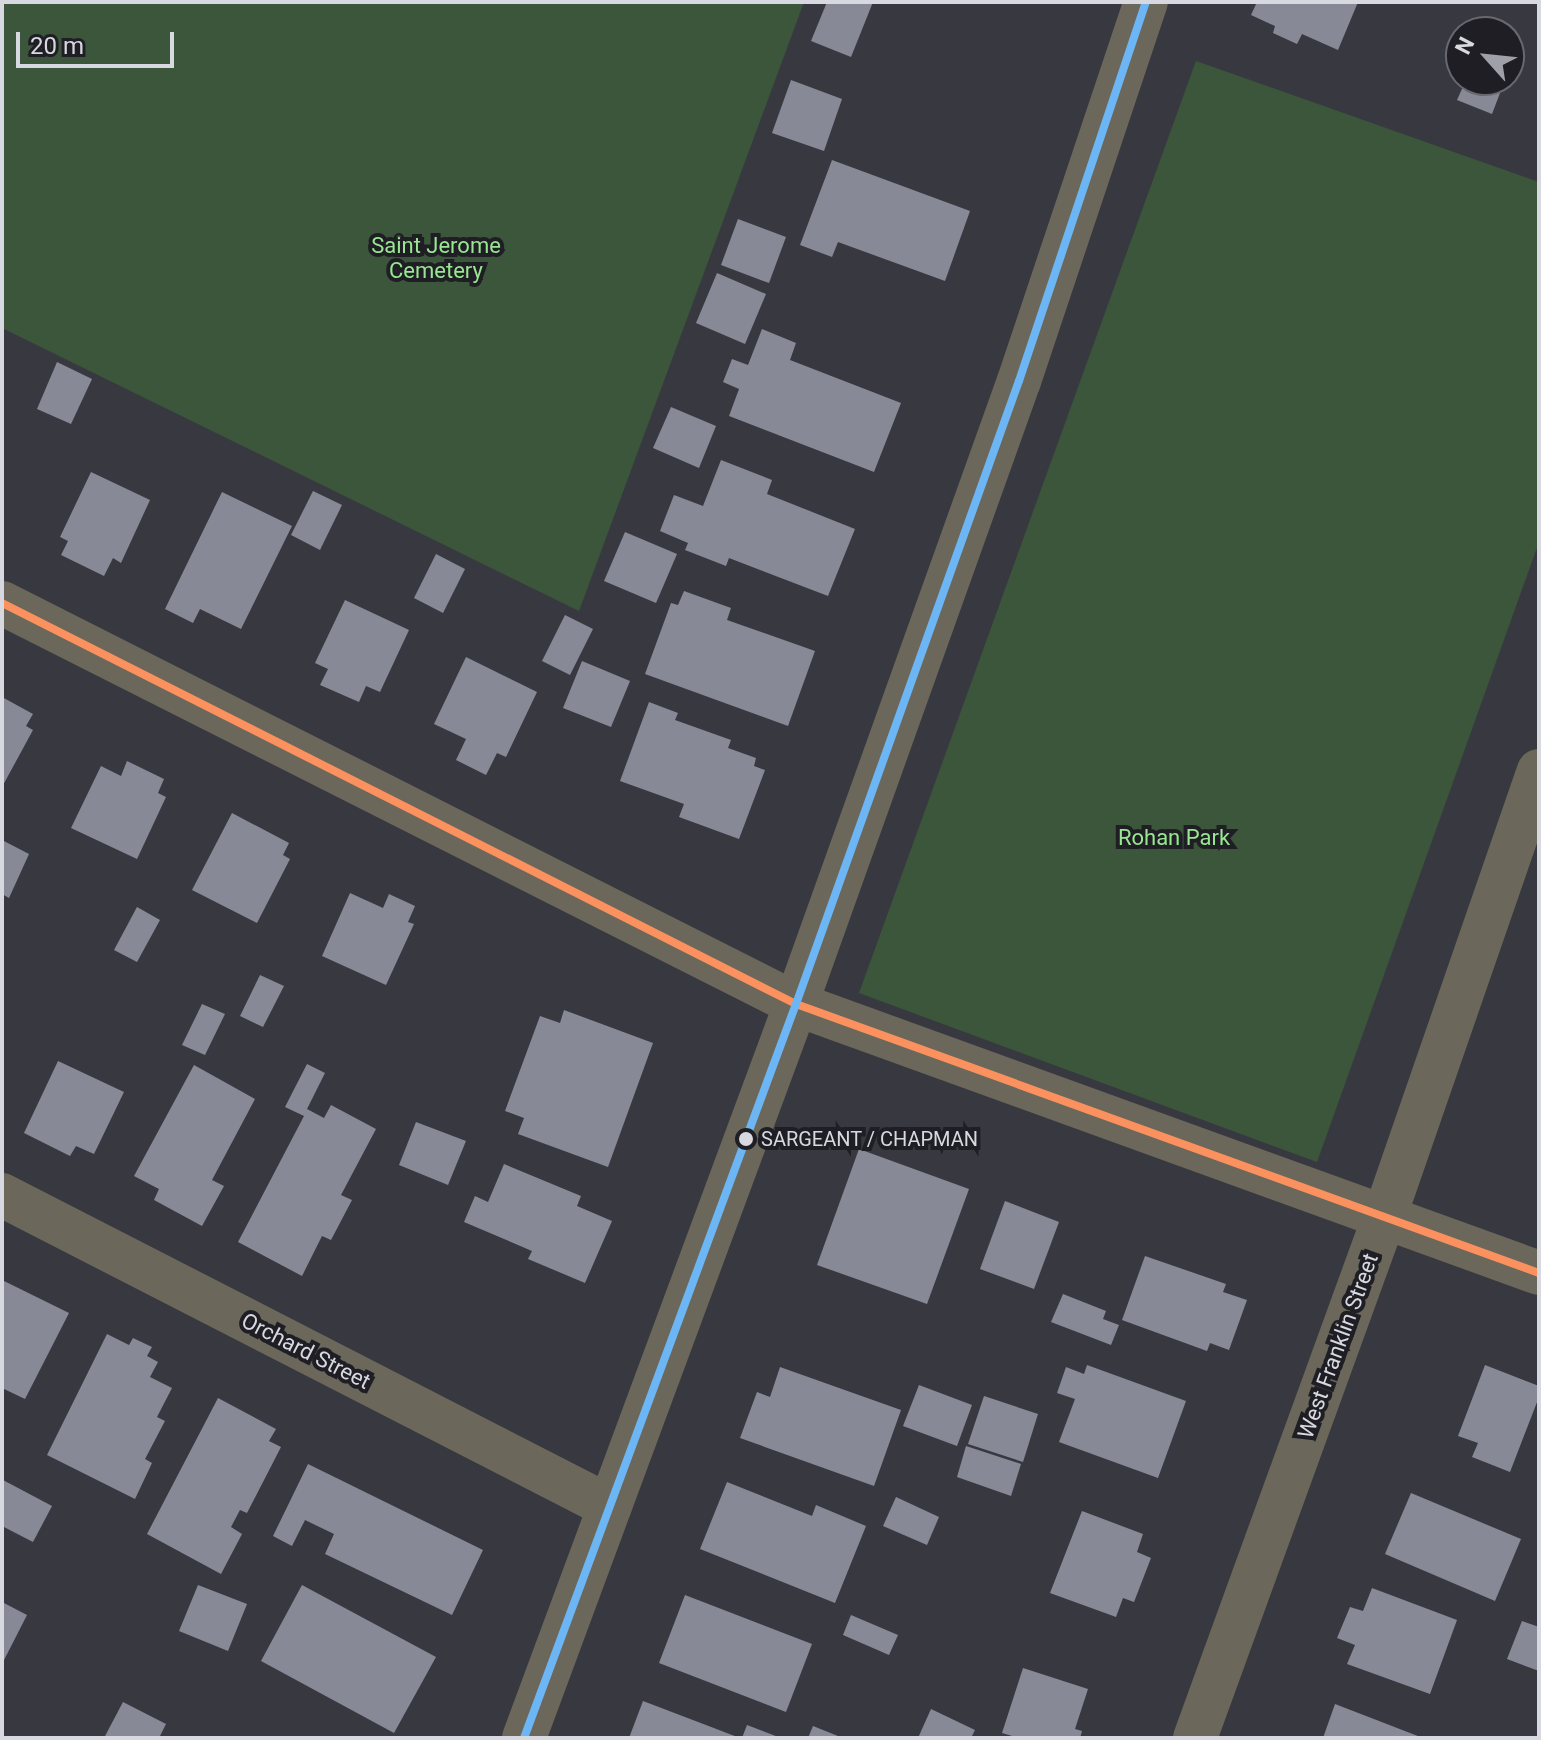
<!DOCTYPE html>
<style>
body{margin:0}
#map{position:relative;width:1541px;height:1740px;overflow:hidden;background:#383940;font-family:Roboto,sans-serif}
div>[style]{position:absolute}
.green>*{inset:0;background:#3b563a}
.building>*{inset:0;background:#888997}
.minor>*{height:44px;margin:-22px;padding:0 22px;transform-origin:22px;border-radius:22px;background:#6b675a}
.tertiary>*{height:44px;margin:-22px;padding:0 22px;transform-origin:22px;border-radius:22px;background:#6b675a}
.bus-1>*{height:8px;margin:-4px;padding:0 4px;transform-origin:4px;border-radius:4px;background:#fa915f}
.bus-2>*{height:8px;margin:-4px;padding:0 4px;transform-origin:4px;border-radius:4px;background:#6db6f5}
.dots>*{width:22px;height:22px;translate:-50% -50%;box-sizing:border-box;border:4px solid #1e1e24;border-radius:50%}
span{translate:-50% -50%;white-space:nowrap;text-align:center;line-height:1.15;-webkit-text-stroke:8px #1e1e24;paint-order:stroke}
.bus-label{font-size:20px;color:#d8d8e1}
.left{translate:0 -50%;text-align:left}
.park-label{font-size:22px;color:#99e692}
.street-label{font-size:22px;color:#d8d8e1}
.frame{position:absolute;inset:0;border:4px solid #d8d8e1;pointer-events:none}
.north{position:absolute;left:1445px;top:16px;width:80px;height:80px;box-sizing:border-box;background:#1e1e24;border:2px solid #686870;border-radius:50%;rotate:297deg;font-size:22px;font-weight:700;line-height:32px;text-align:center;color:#d8d8e1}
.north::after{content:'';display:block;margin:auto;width:28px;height:36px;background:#a0a0a9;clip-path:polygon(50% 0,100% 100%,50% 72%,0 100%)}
.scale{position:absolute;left:16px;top:32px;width:158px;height:36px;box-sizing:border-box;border:4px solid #d8d8e1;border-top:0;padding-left:10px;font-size:24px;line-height:28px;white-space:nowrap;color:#d8d8e1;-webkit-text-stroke:6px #1e1e24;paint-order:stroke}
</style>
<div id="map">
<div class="green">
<i style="clip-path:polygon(2px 2px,804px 2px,579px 611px,2px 328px)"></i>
<i style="clip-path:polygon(1196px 61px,1539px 182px,1539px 542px,1317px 1162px,859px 993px)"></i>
</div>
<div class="building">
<i style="clip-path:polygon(827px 2px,873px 2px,851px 57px,811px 41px)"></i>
<i style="clip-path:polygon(1257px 2px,1358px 2px,1338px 50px,1302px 34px,1297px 44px,1273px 33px,1275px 26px,1251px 15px)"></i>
<i style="clip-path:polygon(791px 80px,842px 99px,824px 151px,772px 133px)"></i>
<i style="clip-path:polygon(1466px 80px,1505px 80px,1492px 114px,1457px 100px)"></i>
<i style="clip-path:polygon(832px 160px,970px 211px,945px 281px,838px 242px,832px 257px,800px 245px)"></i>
<i style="clip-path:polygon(738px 219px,786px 237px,769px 283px,721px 265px)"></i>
<i style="clip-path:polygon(717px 273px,766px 294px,745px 344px,696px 323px)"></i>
<i style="clip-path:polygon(762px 329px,796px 343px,790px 360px,901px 403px,874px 472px,729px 416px,739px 389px,723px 382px,732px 359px,748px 365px)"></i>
<i style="clip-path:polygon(57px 362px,92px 379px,71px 424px,37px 409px)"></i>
<i style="clip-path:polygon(671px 407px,716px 426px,699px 468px,653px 448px)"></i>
<i style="clip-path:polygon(721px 460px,772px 480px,767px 494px,855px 529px,828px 596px,729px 558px,726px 566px,685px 550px,688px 543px,660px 531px,674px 495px,703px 506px)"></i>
<i style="clip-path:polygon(91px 472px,150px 500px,121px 563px,113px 558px,104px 576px,61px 555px,68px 541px,60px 537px)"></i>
<i style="clip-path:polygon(313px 491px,342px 505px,320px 550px,291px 535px)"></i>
<i style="clip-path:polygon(222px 492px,292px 526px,241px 629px,200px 609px,193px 623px,165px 609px)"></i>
<i style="clip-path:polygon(625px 532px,677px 554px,656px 603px,604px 581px)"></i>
<i style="clip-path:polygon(436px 554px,465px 569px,443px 613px,414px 598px)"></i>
<i style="clip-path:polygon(684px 591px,731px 608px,727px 620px,815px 651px,788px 726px,645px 674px,671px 603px,678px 605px)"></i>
<i style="clip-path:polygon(345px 600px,409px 630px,380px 692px,366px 686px,359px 702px,320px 685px,328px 669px,315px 663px)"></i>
<i style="clip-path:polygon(565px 615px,593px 629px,570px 675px,542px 661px)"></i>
<i style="clip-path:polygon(466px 657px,537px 692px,506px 757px,497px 753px,486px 775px,456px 760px,466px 739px,434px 724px)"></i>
<i style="clip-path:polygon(582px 661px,630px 681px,611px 727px,563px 708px)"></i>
<i style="clip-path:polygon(2px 697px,33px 714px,26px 726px,33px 730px,2px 787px)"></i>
<i style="clip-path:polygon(649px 702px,678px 713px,675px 720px,731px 740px,728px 748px,756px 758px,754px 766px,765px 770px,739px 839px,679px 817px,684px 804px,620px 781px)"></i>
<i style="clip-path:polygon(127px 761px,164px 779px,158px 793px,166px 797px,137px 859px,71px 828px,101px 766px,121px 776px)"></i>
<i style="clip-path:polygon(232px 813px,289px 843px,283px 855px,290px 859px,257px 923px,192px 890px)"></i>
<i style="clip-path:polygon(2px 840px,29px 854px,9px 898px,2px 894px)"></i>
<i style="clip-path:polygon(350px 893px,383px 908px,389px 894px,415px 906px,408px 922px,414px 924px,386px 985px,322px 956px)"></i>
<i style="clip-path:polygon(137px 907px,160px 920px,137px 962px,114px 950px)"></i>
<i style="clip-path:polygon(260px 975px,284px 986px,263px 1027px,240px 1016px)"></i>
<i style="clip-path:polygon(202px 1004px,225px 1014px,205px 1055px,182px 1045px)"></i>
<i style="clip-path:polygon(564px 1010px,653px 1043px,608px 1167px,518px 1134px,524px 1118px,505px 1111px,540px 1016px,560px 1023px)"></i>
<i style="clip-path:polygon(58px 1061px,124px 1092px,94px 1154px,76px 1146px,70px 1156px,24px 1133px)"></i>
<i style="clip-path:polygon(307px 1064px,325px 1073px,307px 1109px,324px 1118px,331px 1105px,376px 1129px,341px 1195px,352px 1200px,331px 1240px,322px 1236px,302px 1276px,238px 1242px,304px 1116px,285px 1107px)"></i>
<i style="clip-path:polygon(194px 1065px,255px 1099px,212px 1180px,224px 1186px,202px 1226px,154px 1200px,159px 1189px,134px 1176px)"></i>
<i style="clip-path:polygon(416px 1122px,466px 1141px,448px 1185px,399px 1165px)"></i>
<i style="clip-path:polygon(859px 1149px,969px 1189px,927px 1304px,817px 1265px)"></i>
<i style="clip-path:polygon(504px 1164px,581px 1196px,577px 1206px,612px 1221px,585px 1283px,528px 1259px,532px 1251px,464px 1222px,475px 1196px,488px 1202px)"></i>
<i style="clip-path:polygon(1005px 1201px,1059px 1222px,1034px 1289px,980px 1269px)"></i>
<i style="clip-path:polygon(1145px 1256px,1226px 1284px,1223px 1292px,1247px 1300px,1229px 1350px,1210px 1343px,1207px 1351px,1122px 1320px)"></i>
<i style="clip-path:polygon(2px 1280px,69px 1313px,25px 1399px,2px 1388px)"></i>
<i style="clip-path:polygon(1063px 1294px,1106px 1311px,1103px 1319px,1119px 1325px,1111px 1345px,1051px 1322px)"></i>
<i style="clip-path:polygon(107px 1334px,129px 1345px,133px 1338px,152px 1347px,147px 1356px,158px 1362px,150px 1377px,172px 1388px,157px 1417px,165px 1421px,145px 1459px,152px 1463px,135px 1499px,47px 1455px)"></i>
<i style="clip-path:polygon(1087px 1365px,1186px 1401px,1158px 1478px,1059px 1442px,1075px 1399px,1057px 1393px,1066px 1367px,1084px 1374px)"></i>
<i style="clip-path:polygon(1485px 1365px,1539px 1386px,1539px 1397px,1510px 1472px,1472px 1457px,1478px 1443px,1458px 1436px)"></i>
<i style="clip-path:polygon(780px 1367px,901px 1410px,874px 1486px,740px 1438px,757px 1392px,770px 1397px)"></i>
<i style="clip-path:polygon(919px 1385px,972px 1405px,957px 1446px,903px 1426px)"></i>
<i style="clip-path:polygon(984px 1396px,1038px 1414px,1023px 1462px,968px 1444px)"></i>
<i style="clip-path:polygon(218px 1398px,276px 1429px,269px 1441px,281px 1447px,247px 1513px,240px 1510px,231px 1527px,242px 1534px,221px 1574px,147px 1534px)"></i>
<i style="clip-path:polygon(966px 1446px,1021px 1464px,1011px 1496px,957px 1477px)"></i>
<i style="clip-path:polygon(308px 1464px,483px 1550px,452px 1615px,325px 1554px,334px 1534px,305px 1520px,292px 1546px,273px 1536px)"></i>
<i style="clip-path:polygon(3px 1480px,52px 1506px,33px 1542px,2px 1526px)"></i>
<i style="clip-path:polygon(727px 1482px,812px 1516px,816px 1505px,866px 1526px,835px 1603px,700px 1549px)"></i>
<i style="clip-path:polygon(1411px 1493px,1521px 1539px,1495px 1601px,1385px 1554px)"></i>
<i style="clip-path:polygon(896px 1497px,939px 1517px,927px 1545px,883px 1526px)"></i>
<i style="clip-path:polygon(1082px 1511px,1143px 1534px,1137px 1552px,1151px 1558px,1134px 1602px,1123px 1598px,1116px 1617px,1050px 1593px)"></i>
<i style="clip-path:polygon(198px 1585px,247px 1604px,228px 1651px,179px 1631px)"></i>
<i style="clip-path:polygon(302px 1585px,436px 1657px,394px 1733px,261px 1661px)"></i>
<i style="clip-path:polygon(1372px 1588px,1457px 1620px,1430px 1694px,1347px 1664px,1355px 1645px,1337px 1638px,1350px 1607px,1363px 1611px)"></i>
<i style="clip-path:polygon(685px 1595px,812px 1644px,786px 1712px,659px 1663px)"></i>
<i style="clip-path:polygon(2px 1602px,27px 1615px,2px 1664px)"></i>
<i style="clip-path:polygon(851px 1615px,898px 1635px,889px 1655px,843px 1635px)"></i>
<i style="clip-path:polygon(1522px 1621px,1539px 1627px,1539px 1671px,1507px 1659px)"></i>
<i style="clip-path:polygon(1023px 1668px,1088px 1689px,1075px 1729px,1082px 1731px,1080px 1738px,1019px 1738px,1002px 1733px)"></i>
<i style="clip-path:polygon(643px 1701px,740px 1738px,629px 1738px)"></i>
<i style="clip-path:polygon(123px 1702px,166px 1724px,159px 1738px,104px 1738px)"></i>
<i style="clip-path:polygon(1335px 1704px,1423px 1738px,1323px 1738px)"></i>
<i style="clip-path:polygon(931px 1709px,975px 1730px,971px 1738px,918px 1738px)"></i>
<i style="clip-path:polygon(747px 1725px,781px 1738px,742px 1738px)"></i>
<i style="clip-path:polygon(813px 1726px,843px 1738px,808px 1738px)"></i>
</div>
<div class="minor">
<i style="left:2px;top:603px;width:890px;rotate:26.8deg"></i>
<i style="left:796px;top:1004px;width:790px;rotate:19.9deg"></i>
<i style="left:2px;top:1195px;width:683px;rotate:27.16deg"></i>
</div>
<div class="tertiary">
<i style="left:524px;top:1738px;width:783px;rotate:-69.67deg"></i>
<i style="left:796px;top:1004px;width:662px;rotate:-70.31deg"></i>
<i style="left:1019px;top:381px;width:400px;rotate:-71.5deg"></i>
<i style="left:1195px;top:1738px;width:553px;rotate:-70.03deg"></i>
<i style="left:1384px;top:1218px;width:473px;rotate:-70.9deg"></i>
</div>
<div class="bus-1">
<i style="left:2px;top:603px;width:890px;rotate:26.8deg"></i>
<i style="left:796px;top:1004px;width:790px;rotate:19.9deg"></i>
</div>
<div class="bus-2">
<i style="left:524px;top:1738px;width:783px;rotate:-69.67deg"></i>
<i style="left:796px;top:1004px;width:662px;rotate:-70.31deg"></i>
<i style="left:1019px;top:381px;width:400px;rotate:-71.5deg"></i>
</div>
<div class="dots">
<i style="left:746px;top:1139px;background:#d8d8e1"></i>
</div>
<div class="bus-label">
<span class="left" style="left:761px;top:1139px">SARGEANT / CHAPMAN</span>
</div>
<div class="park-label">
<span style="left:436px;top:258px">Saint Jerome<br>Cemetery</span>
<span style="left:1174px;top:838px">Rohan Park</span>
</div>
<div class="street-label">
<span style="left:1338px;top:1346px;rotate:-70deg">West Franklin Street</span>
<span style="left:306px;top:1351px;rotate:27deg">Orchard Street</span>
</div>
<div class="frame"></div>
<div class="north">N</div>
<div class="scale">20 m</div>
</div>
